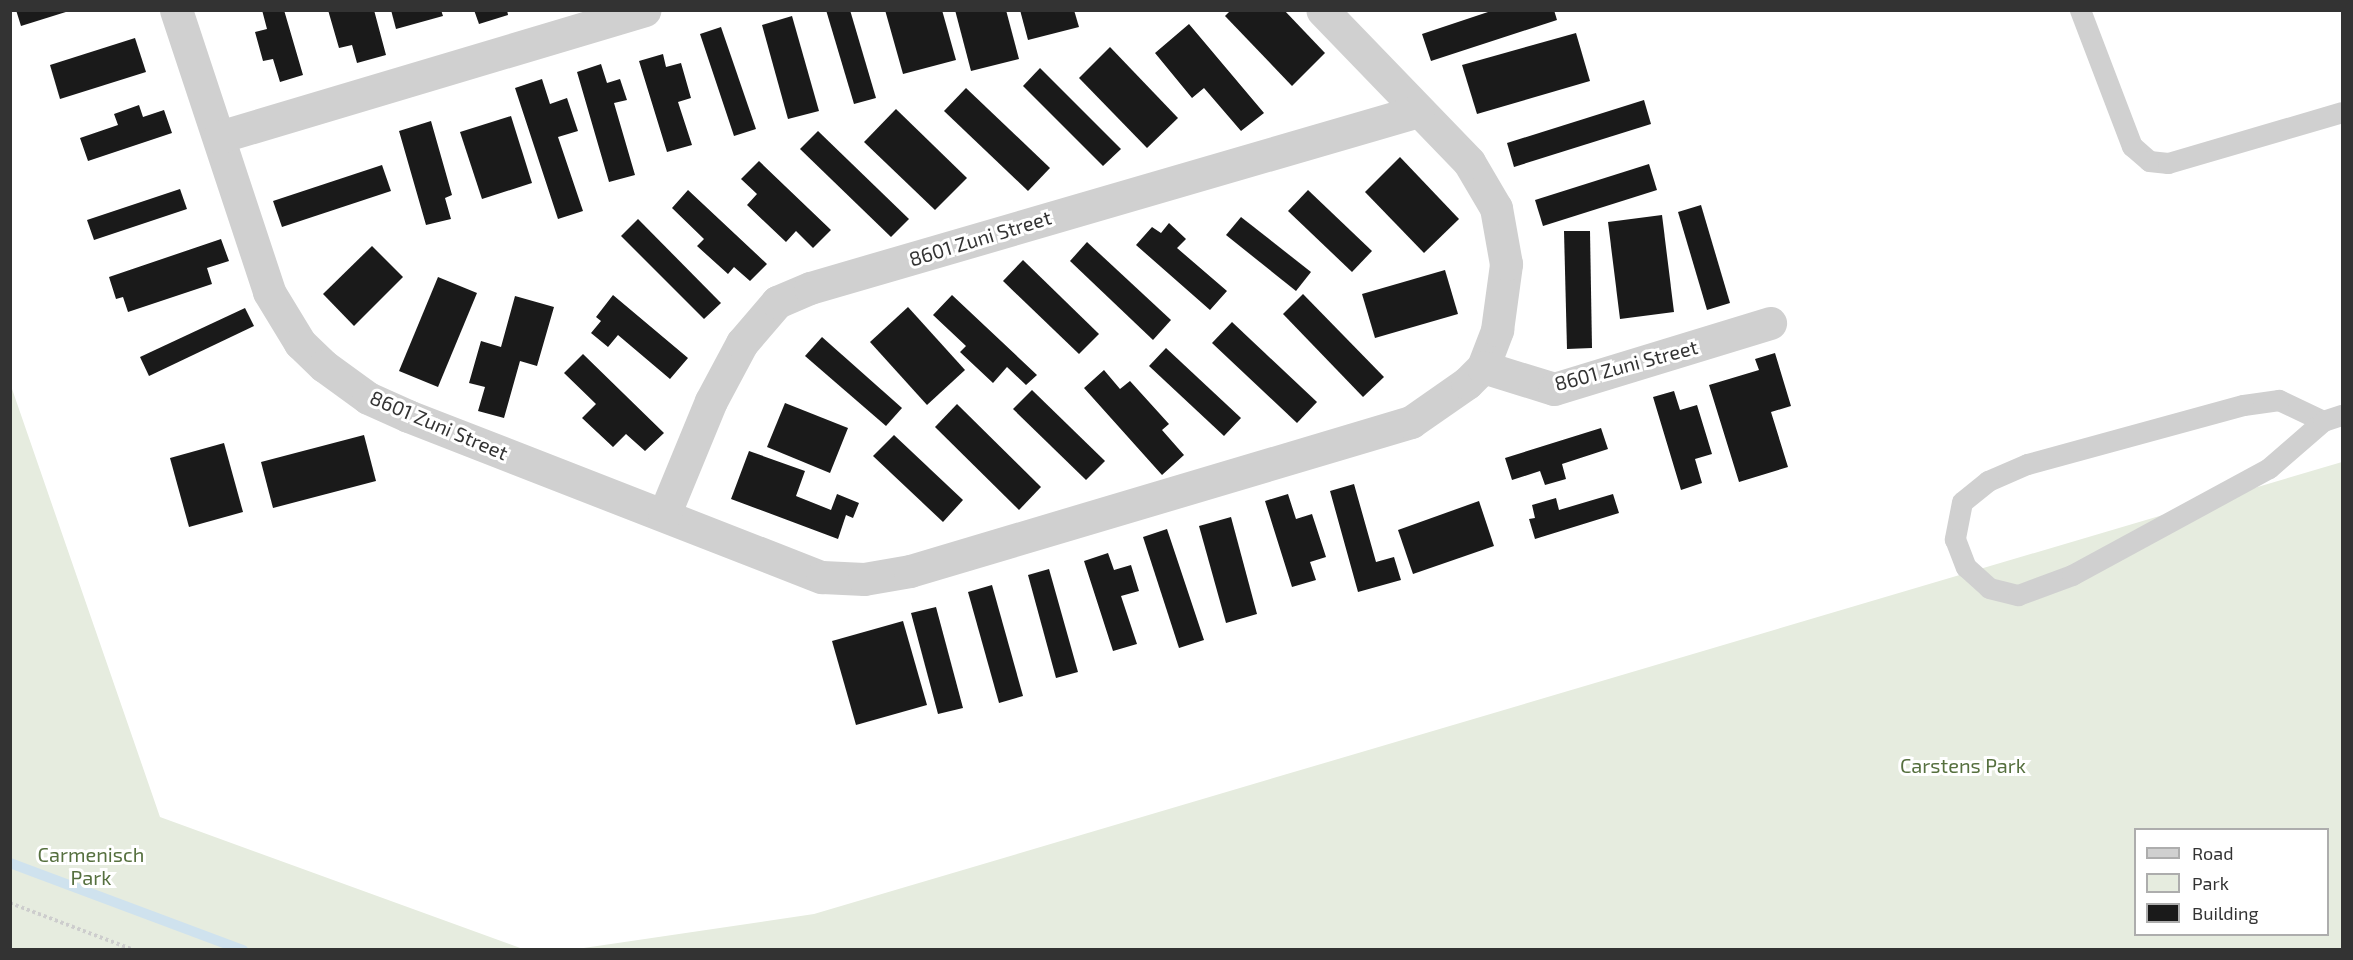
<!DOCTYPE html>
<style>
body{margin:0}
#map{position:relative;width:2353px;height:960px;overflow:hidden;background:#fff;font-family:"Exo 2",sans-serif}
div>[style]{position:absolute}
.green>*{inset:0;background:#e6ecdf}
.stream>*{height:10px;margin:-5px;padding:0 5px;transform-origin:5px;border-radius:5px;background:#cfe2ee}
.building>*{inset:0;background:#1a1a1a}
.path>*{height:4px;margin-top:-2px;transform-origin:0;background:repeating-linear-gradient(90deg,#cdcdcd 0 3px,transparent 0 6px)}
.lane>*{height:21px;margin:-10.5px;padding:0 10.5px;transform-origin:10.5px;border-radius:10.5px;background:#d0d0d0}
.street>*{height:33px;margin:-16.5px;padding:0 16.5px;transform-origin:16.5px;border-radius:16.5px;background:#d0d0d0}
span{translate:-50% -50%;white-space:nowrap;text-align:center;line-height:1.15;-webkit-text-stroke:6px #fff;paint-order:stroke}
.street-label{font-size:20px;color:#333}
.park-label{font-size:20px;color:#56703f}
.frame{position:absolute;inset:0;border:12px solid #333;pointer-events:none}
.legend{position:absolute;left:2134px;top:828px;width:195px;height:108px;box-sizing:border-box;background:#fff;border:2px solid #adadad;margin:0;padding:8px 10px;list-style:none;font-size:18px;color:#333}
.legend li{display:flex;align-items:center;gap:12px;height:30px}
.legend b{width:30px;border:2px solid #adadad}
</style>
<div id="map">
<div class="green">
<i style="clip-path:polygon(11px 386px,160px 817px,523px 949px,11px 949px)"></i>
<i style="clip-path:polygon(evenodd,2342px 462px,2342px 949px,570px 950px,814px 914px,2342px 462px,2136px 830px,2328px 830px,2328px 934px,2136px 934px,2136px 830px)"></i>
</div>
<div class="stream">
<i style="left:10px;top:863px;width:249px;rotate:20.5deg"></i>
</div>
<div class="building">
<i style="clip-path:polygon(16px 10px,69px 10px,69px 11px,21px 26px)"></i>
<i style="clip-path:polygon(262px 10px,284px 10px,303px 75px,280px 82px,273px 59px,263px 61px,255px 32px,267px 29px)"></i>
<i style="clip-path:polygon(328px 10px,374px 10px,386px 55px,357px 63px,352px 45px,339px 48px)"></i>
<i style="clip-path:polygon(391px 10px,441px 10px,443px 16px,396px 29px)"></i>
<i style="clip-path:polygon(474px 10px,507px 10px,508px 15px,479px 24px)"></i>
<i style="clip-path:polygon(826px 10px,850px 10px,876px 98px,854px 104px)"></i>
<i style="clip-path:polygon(885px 10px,942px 10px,956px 60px,903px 74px)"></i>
<i style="clip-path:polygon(955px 10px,1006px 10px,1019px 59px,971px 71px)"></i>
<i style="clip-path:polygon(1020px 10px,1074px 10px,1079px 27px,1028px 40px)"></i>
<i style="clip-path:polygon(1231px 10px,1284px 10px,1325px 53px,1292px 86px,1225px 16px)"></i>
<i style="clip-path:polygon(1494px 10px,1554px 10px,1557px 20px,1431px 61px,1422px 34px)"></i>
<i style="clip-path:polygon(792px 16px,819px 111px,788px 119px,762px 25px)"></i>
<i style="clip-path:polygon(1189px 24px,1264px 113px,1241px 131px,1204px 88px,1192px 98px,1155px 53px)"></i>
<i style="clip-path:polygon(721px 27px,756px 129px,734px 136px,700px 34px)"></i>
<i style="clip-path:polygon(1576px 33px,1590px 81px,1477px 114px,1462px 65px)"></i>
<i style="clip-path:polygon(135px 38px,146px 72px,60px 99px,50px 65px)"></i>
<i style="clip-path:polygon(1110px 47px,1178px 118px,1147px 148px,1079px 78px)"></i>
<i style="clip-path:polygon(663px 54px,666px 67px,681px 63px,691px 98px,678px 102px,692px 145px,667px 152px,639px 61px)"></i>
<i style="clip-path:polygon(601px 64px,607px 83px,620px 79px,627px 100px,614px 103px,635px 175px,609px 182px,577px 72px)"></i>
<i style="clip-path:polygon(1040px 68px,1121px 149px,1103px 166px,1023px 86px)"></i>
<i style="clip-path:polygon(542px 79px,550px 104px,567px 98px,578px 131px,558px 137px,583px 211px,558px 219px,515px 88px)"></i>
<i style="clip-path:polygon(966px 88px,1050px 168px,1028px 191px,944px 111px)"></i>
<i style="clip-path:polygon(1644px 100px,1651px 124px,1514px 167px,1507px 143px)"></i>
<i style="clip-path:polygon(139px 105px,143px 117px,164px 110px,172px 133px,88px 161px,80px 138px,118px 125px,114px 114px)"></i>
<i style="clip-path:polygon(896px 109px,967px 178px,935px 210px,864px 142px)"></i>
<i style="clip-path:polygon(511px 116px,532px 183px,482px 199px,460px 132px)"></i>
<i style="clip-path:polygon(431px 121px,452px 195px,445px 198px,451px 219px,426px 225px,399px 131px)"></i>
<i style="clip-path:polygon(818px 131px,909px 219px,891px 237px,800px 149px)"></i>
<i style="clip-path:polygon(1400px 157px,1459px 219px,1424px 253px,1365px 192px)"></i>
<i style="clip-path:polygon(759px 161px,831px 230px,813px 248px,796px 231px,786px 242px,747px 205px,757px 194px,741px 179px)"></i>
<i style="clip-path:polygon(1649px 164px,1657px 190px,1543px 226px,1535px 200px)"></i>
<i style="clip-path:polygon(382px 165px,391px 191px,282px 227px,273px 201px)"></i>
<i style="clip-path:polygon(180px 189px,187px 209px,94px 240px,87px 220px)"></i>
<i style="clip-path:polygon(688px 190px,767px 264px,750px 281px,734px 267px,728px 274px,697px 246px,704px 239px,672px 208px)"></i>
<i style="clip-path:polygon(1308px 190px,1372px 251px,1352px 272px,1288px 211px)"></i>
<i style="clip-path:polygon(1701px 205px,1730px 303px,1707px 310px,1678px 212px)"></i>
<i style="clip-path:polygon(1662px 215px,1674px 312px,1620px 319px,1608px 222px)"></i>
<i style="clip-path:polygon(1241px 217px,1311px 272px,1296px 291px,1226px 235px)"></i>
<i style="clip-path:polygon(638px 219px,721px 303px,704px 319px,621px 236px)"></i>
<i style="clip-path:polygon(1169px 223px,1186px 239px,1177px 248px,1227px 291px,1210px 310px,1136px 245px,1152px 227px,1161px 233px)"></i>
<i style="clip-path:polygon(1564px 231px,1590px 231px,1592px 348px,1567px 349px)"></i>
<i style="clip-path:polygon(221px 239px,229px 261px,207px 268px,212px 284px,128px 312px,123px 297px,116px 299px,109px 277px)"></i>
<i style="clip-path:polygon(1087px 242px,1171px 320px,1153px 340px,1070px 261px)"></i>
<i style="clip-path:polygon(372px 246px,403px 277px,354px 326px,323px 294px)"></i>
<i style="clip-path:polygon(1023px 260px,1099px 334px,1079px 354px,1003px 281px)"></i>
<i style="clip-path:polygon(1445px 270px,1458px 314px,1375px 338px,1362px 294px)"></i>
<i style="clip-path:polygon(438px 277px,477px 293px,438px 387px,399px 371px)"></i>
<i style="clip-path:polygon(1303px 294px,1384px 377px,1363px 397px,1283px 314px)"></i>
<i style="clip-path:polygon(613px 295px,688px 358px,670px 379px,618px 335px,608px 347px,591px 333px,601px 321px,596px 317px)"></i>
<i style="clip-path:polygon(952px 295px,1037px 375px,1026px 385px,1007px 367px,993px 383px,960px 352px,966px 346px,933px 315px)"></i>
<i style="clip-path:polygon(515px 296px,554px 307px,537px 366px,520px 361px,504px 418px,478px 411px,485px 387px,469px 383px,481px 341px,501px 347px)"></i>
<i style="clip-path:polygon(908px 307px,965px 370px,927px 405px,870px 342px)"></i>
<i style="clip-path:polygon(245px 308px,254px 326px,149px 376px,140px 357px)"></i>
<i style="clip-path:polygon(1232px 322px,1317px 402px,1297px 423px,1212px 343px)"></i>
<i style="clip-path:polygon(822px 337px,902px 408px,886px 426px,805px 356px)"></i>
<i style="clip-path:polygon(1166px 348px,1241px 418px,1224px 436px,1149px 366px)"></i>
<i style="clip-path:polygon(1775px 353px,1791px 406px,1771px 412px,1788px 467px,1739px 482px,1709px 385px,1759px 370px,1755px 359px)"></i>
<i style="clip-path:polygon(583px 354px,664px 433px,645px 451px,626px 434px,613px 447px,582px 418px,596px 404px,564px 373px)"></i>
<i style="clip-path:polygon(1104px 370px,1120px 389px,1130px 381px,1169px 424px,1162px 430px,1184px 455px,1162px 475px,1084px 388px)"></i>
<i style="clip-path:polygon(1032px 390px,1105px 461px,1086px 480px,1013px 409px)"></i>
<i style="clip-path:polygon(1674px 391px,1680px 410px,1697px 405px,1712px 454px,1695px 459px,1702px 483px,1681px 490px,1653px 397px)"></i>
<i style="clip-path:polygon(785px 403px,848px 428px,830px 473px,767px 447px)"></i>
<i style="clip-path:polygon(957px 404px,1041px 487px,1019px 510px,935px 427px)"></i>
<i style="clip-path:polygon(1601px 428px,1608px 449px,1562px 464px,1566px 479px,1545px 485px,1540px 471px,1512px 480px,1505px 458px)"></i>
<i style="clip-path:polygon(364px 435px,376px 481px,273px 508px,261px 462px)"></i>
<i style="clip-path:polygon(894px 435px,963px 500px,943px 522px,873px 456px)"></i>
<i style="clip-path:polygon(224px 443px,243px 512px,189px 527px,170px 458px)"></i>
<i style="clip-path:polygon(749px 451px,805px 471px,796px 496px,831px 510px,837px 494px,859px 503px,853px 518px,846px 515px,838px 539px,731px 499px)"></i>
<i style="clip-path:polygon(1354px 484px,1376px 562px,1394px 557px,1401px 580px,1358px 592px,1330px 491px)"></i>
<i style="clip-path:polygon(1288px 494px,1296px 519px,1312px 514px,1326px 557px,1310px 562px,1316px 580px,1292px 587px,1265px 501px)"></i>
<i style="clip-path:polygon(1613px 494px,1619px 513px,1535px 539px,1529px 519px,1535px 518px,1532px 505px,1556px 498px,1559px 510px)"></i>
<i style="clip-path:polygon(1479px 501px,1494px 546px,1413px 574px,1398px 530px)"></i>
<i style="clip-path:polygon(1231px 517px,1257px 614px,1226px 623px,1199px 526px)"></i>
<i style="clip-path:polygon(1167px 529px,1204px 640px,1179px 648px,1143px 537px)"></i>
<i style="clip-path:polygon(1108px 553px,1114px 570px,1131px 565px,1139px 591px,1121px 596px,1137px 644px,1113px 651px,1084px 561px)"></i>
<i style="clip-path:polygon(1049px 569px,1078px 672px,1056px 678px,1028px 575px)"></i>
<i style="clip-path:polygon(992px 585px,1023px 696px,999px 703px,968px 592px)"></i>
<i style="clip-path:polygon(936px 607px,963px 708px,938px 714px,911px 613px)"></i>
<i style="clip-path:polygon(903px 621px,927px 705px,856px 725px,832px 641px)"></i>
</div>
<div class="path">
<i style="left:10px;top:903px;width:133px;rotate:20.8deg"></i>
</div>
<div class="lane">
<i style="left:2080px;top:10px;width:146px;rotate:69.1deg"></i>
<i style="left:2132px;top:146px;width:23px;rotate:41deg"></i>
<i style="left:2149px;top:161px;width:19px;rotate:6deg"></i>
<i style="left:2168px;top:163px;width:181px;rotate:-16.3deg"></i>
<i style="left:2323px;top:421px;width:49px;rotate:-154.5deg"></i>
<i style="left:2279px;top:400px;width:36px;rotate:172deg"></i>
<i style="left:2243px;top:405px;width:224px;rotate:164.7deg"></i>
<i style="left:2027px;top:464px;width:43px;rotate:156.4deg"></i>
<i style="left:1988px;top:481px;width:33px;rotate:141deg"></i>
<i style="left:1962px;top:502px;width:38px;rotate:101deg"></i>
<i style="left:1955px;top:539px;width:30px;rotate:69deg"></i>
<i style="left:1966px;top:567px;width:31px;rotate:42deg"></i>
<i style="left:1989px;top:588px;width:30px;rotate:14deg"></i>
<i style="left:2018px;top:595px;width:58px;rotate:-20.3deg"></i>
<i style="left:2072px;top:575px;width:224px;rotate:-28.5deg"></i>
<i style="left:2269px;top:468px;width:72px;rotate:-41deg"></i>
<i style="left:2323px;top:421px;width:20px;rotate:-18deg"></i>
</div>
<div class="street">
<i style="left:176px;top:10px;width:297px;rotate:71.7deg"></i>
<i style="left:269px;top:292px;width:60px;rotate:58.7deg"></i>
<i style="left:300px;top:343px;width:33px;rotate:44deg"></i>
<i style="left:324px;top:366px;width:54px;rotate:36deg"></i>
<i style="left:368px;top:398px;width:44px;rotate:24.2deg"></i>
<i style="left:408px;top:416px;width:444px;rotate:21.3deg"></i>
<i style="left:822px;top:577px;width:42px;rotate:2.7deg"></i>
<i style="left:864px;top:579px;width:47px;rotate:-9.9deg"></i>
<i style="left:910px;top:571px;width:523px;rotate:-16.56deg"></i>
<i style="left:1411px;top:422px;width:68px;rotate:-34.9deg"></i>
<i style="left:1467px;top:383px;width:23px;rotate:-45deg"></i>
<i style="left:1483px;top:367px;width:40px;rotate:-69deg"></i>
<i style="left:1497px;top:330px;width:67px;rotate:-82.2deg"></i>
<i style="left:1506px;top:264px;width:57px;rotate:-100.1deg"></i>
<i style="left:1496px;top:208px;width:53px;rotate:-120.4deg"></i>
<i style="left:1469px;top:162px;width:211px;rotate:-134deg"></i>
<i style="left:219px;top:137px;width:444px;rotate:-16.6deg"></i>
<i style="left:1483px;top:367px;width:74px;rotate:17.2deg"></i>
<i style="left:1554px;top:389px;width:226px;rotate:-17deg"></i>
<i style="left:664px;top:515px;width:123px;rotate:-67.6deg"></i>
<i style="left:711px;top:401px;width:66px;rotate:-61.9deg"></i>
<i style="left:742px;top:343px;width:54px;rotate:-49.5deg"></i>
<i style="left:777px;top:302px;width:36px;rotate:-23deg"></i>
<i style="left:810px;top:288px;width:633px;rotate:-16.23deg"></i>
</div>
<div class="street-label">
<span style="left:980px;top:238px;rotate:-17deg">8601 Zuni Street</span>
<span style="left:1626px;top:365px;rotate:-15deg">8601 Zuni Street</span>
<span style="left:439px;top:425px;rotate:23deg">8601 Zuni Street</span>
</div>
<div class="park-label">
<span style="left:1963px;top:765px">Carstens Park</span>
<span style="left:91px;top:866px">Carmenisch<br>Park</span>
</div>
<div class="frame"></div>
<ul class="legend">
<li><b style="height:8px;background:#d0d0d0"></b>Road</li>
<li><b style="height:16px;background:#e6ecdf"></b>Park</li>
<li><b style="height:16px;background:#1a1a1a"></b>Building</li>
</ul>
</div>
